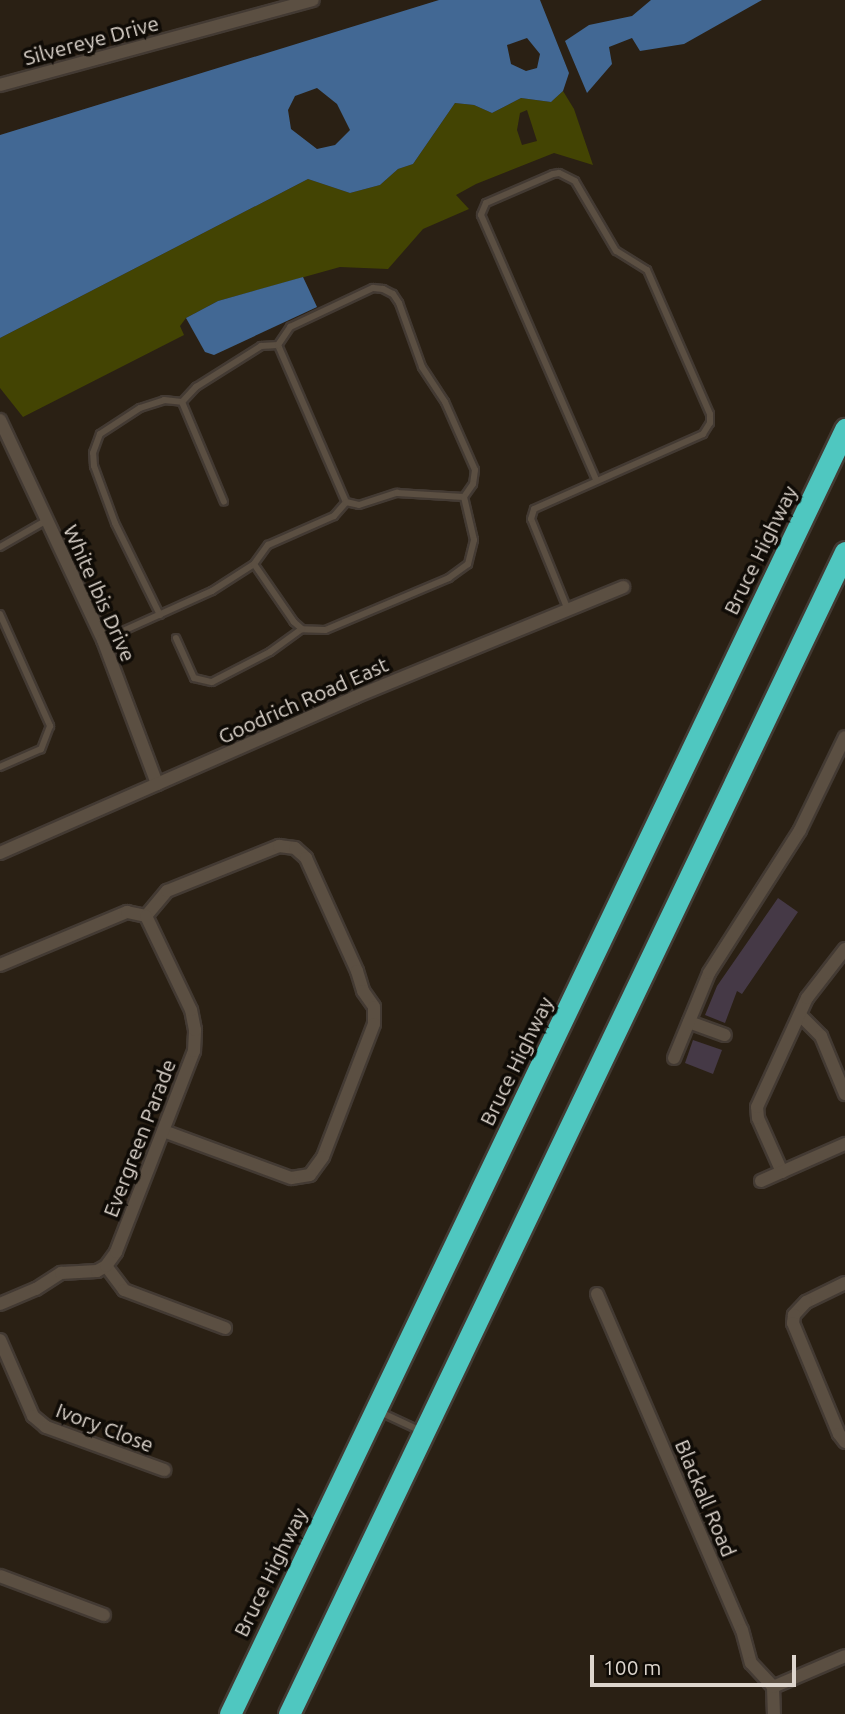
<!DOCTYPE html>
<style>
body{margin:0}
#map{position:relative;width:845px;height:1714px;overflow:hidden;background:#2a2014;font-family:Ubuntu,sans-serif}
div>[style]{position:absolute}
.green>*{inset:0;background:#434403}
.water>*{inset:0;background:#426894}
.building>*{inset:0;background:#453946}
.roads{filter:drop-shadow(2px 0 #433a33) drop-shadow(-2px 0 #433a33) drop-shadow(0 2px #433a33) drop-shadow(0 -2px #433a33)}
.lane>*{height:6px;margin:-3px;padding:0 3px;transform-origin:3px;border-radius:3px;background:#5b4f42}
.street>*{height:12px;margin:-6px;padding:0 6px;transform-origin:6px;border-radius:6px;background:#5b4f42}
.highway>*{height:21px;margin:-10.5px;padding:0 10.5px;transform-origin:10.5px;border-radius:10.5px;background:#4fc7c0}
span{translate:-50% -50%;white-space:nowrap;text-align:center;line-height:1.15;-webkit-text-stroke:7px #0f0b06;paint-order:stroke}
.street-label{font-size:21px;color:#ddd5cd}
.scale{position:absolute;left:590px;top:1655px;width:206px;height:32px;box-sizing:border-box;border:4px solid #ddd5cd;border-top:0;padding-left:9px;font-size:21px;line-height:24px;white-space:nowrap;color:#ddd5cd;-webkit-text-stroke:5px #0f0b06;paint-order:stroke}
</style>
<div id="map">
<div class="green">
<i style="clip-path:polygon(evenodd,563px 91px,574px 109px,593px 165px,554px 153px,476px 184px,456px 195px,469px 209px,423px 229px,388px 269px,340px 267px,218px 301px,186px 318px,180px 326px,184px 335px,23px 417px,0 388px,0 338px,308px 179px,350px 193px,380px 185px,398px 169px,413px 164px,455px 103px,474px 105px,492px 113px,521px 98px,551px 102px,563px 91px,527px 110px,537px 141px,522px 145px,517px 130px,520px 113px,527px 110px)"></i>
</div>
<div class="water">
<i style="clip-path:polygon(evenodd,439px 0,540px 0,569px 73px,563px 91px,551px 102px,521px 98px,492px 113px,474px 105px,455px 103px,413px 164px,398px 169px,380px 185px,350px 193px,308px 179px,0 338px,0 135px,439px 0,527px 38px,540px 54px,537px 68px,526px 71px,511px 64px,507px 45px,527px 38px,439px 0,317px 88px,337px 104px,350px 130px,335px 145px,317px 149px,291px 129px,288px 110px,295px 96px,317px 88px)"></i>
<i style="clip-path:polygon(651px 0,762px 0,684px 44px,640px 51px,632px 38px,609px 47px,612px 64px,587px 93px,565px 41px,589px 25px,632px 16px)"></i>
<i style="clip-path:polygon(303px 277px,317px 307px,214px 355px,205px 352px,186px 318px,218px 301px)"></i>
</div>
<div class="building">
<i style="clip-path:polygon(778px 898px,798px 912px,742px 994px,737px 991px,725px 1023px,705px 1015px,717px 986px)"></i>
<i style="clip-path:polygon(693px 1040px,722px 1050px,713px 1074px,685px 1063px)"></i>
</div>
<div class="roads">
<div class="lane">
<i style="left:278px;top:345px;width:171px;rotate:66.6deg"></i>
<i style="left:182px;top:402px;width:21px;rotate:-47deg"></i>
<i style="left:196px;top:387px;width:77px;rotate:-32.2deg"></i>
<i style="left:261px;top:346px;width:17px;rotate:-3deg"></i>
<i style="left:278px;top:345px;width:22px;rotate:-56deg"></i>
<i style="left:290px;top:327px;width:92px;rotate:-25.2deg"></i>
<i style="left:373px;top:288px;width:10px;rotate:6deg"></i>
<i style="left:383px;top:289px;width:11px;rotate:27deg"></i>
<i style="left:393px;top:294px;width:11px;rotate:56deg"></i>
<i style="left:399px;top:303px;width:68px;rotate:70.2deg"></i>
<i style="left:422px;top:367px;width:42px;rotate:56.7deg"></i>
<i style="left:445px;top:402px;width:74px;rotate:66.2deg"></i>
<i style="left:475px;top:470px;width:14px;rotate:98deg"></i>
<i style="left:473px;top:484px;width:16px;rotate:125deg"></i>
<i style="left:0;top:547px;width:54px;rotate:-29.9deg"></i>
<i style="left:568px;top:610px;width:98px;rotate:-112.1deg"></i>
<i style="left:531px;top:519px;width:10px;rotate:-73deg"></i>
<i style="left:534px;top:509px;width:185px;rotate:-23.9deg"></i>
<i style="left:703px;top:434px;width:13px;rotate:-58deg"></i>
<i style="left:710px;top:423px;width:9px;rotate:-90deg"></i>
<i style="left:710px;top:414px;width:157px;rotate:-113.6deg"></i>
<i style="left:647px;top:270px;width:36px;rotate:-148deg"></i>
<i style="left:616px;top:251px;width:81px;rotate:-120.4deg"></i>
<i style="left:575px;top:181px;width:18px;rotate:-153deg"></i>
<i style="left:559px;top:173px;width:6px;rotate:171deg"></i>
<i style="left:553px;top:174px;width:73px;rotate:156.6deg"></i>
<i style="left:486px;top:203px;width:13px;rotate:113deg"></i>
<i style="left:481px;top:215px;width:289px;rotate:66.5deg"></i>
<i style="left:0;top:614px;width:123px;rotate:65.9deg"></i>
<i style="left:50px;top:726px;width:25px;rotate:111deg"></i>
<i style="left:41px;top:749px;width:45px;rotate:156.3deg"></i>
<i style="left:160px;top:615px;width:102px;rotate:-116.1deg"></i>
<i style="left:115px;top:523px;width:61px;rotate:-110.2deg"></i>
<i style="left:94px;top:466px;width:13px;rotate:-94deg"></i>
<i style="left:93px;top:453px;width:20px;rotate:-70deg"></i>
<i style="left:100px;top:434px;width:48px;rotate:-33deg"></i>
<i style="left:140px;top:408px;width:25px;rotate:-18deg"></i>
<i style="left:164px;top:400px;width:18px;rotate:6deg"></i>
<i style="left:182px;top:402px;width:108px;rotate:67.2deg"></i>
<i style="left:176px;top:638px;width:44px;rotate:65.8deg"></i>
<i style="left:194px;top:678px;width:18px;rotate:13deg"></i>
<i style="left:212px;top:682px;width:65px;rotate:-27.3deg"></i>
<i style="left:270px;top:652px;width:39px;rotate:-36deg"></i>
<i style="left:103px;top:640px;width:120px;rotate:-24.2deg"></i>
<i style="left:212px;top:591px;width:50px;rotate:-32.7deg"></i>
<i style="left:254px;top:564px;width:24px;rotate:-54deg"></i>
<i style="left:268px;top:545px;width:72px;rotate:-23.7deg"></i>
<i style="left:334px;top:516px;width:18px;rotate:-49deg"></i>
<i style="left:346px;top:502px;width:13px;rotate:13deg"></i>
<i style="left:359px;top:505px;width:40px;rotate:-18deg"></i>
<i style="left:397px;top:493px;width:67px;rotate:3.4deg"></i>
<i style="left:464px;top:497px;width:44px;rotate:76.9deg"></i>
<i style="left:474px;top:540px;width:25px;rotate:104deg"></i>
<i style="left:468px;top:564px;width:24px;rotate:144deg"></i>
<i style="left:449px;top:578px;width:134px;rotate:157.2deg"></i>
<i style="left:325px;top:630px;width:23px;rotate:-178deg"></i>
<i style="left:302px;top:629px;width:11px;rotate:-139deg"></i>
<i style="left:294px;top:622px;width:70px;rotate:-124.6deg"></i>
<i style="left:378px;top:1411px;width:45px;rotate:24.9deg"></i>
</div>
<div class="street">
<i style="left:0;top:85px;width:324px;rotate:-15.2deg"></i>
<i style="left:0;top:420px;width:243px;rotate:64.9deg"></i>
<i style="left:103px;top:640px;width:154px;rotate:69.4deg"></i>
<i style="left:0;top:853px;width:388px;rotate:-23.7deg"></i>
<i style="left:355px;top:697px;width:290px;rotate:-22.3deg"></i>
<i style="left:146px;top:916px;width:33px;rotate:-50deg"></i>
<i style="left:167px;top:891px;width:121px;rotate:-21.9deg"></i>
<i style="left:279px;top:846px;width:16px;rotate:7deg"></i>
<i style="left:295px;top:848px;width:15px;rotate:42deg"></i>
<i style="left:306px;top:858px;width:124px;rotate:65.7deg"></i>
<i style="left:357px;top:971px;width:21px;rotate:73deg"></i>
<i style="left:363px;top:991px;width:19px;rotate:55deg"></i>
<i style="left:374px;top:1007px;width:17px;rotate:90deg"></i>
<i style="left:374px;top:1024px;width:142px;rotate:111deg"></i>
<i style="left:323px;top:1157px;width:22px;rotate:126deg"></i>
<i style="left:310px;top:1175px;width:19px;rotate:171deg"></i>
<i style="left:291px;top:1178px;width:136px;rotate:-159.8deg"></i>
<i style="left:0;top:965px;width:138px;rotate:-22.7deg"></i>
<i style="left:127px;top:912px;width:19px;rotate:12deg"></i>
<i style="left:800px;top:1015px;width:30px;rotate:45deg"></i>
<i style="left:821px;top:1036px;width:63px;rotate:67.5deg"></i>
<i style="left:689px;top:1022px;width:38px;rotate:20deg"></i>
<i style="left:674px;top:1058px;width:92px;rotate:-67.6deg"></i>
<i style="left:709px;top:973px;width:169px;rotate:-57.5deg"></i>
<i style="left:800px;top:830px;width:103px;rotate:-64.2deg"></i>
<i style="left:782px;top:1172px;width:59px;rotate:-114deg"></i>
<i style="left:758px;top:1118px;width:11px;rotate:-95deg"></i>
<i style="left:757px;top:1107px;width:120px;rotate:-65.4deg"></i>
<i style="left:807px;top:998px;width:62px;rotate:-52.2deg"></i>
<i style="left:761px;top:1181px;width:92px;rotate:-23.8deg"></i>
<i style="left:106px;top:1266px;width:30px;rotate:53deg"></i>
<i style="left:124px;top:1290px;width:108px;rotate:20.6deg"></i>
<i style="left:845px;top:1283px;width:43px;rotate:154deg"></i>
<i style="left:806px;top:1302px;width:18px;rotate:133deg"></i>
<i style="left:794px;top:1315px;width:8px;rotate:97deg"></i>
<i style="left:793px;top:1323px;width:120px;rotate:67.5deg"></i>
<i style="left:839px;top:1434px;width:10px;rotate:53deg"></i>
<i style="left:597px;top:1294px;width:366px;rotate:66.7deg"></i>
<i style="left:742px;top:1630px;width:34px;rotate:75deg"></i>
<i style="left:751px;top:1663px;width:33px;rotate:47deg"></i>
<i style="left:773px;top:1687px;width:27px;rotate:88deg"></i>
<i style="left:0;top:1304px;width:39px;rotate:-23deg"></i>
<i style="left:36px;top:1289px;width:30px;rotate:-33deg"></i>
<i style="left:61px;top:1273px;width:36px;rotate:-3deg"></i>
<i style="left:97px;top:1271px;width:10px;rotate:-29deg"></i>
<i style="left:106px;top:1266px;width:17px;rotate:-54deg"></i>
<i style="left:116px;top:1252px;width:216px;rotate:-68.8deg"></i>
<i style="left:194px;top:1051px;width:21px;rotate:-87deg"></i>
<i style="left:195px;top:1030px;width:20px;rotate:-101deg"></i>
<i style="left:191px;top:1010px;width:104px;rotate:-115.6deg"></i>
<i style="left:0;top:1340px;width:83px;rotate:66.5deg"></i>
<i style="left:33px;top:1416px;width:17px;rotate:40deg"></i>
<i style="left:46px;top:1427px;width:126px;rotate:20deg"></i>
<i style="left:0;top:1576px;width:111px;rotate:20.6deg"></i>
<i style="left:773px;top:1687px;width:78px;rotate:-23.3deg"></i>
</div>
<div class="highway">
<i style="left:230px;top:1714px;width:1425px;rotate:-64.42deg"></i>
<i style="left:289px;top:1714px;width:1288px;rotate:-64.43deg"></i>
</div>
</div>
<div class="street-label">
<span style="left:91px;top:40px;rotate:-15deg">Silvereye Drive</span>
<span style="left:760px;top:550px;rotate:-64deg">Bruce Highway</span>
<span style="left:100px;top:593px;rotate:66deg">White Ibis Drive</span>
<span style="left:303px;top:700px;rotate:-24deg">Goodrich Road East</span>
<span style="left:516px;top:1061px;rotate:-64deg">Bruce Highway</span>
<span style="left:139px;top:1138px;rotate:-69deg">Evergreen Parade</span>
<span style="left:105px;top:1427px;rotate:21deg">Ivory Close</span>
<span style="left:706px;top:1498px;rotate:67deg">Blackall Road</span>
<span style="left:270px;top:1572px;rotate:-64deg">Bruce Highway</span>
</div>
<div class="scale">100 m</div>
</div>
